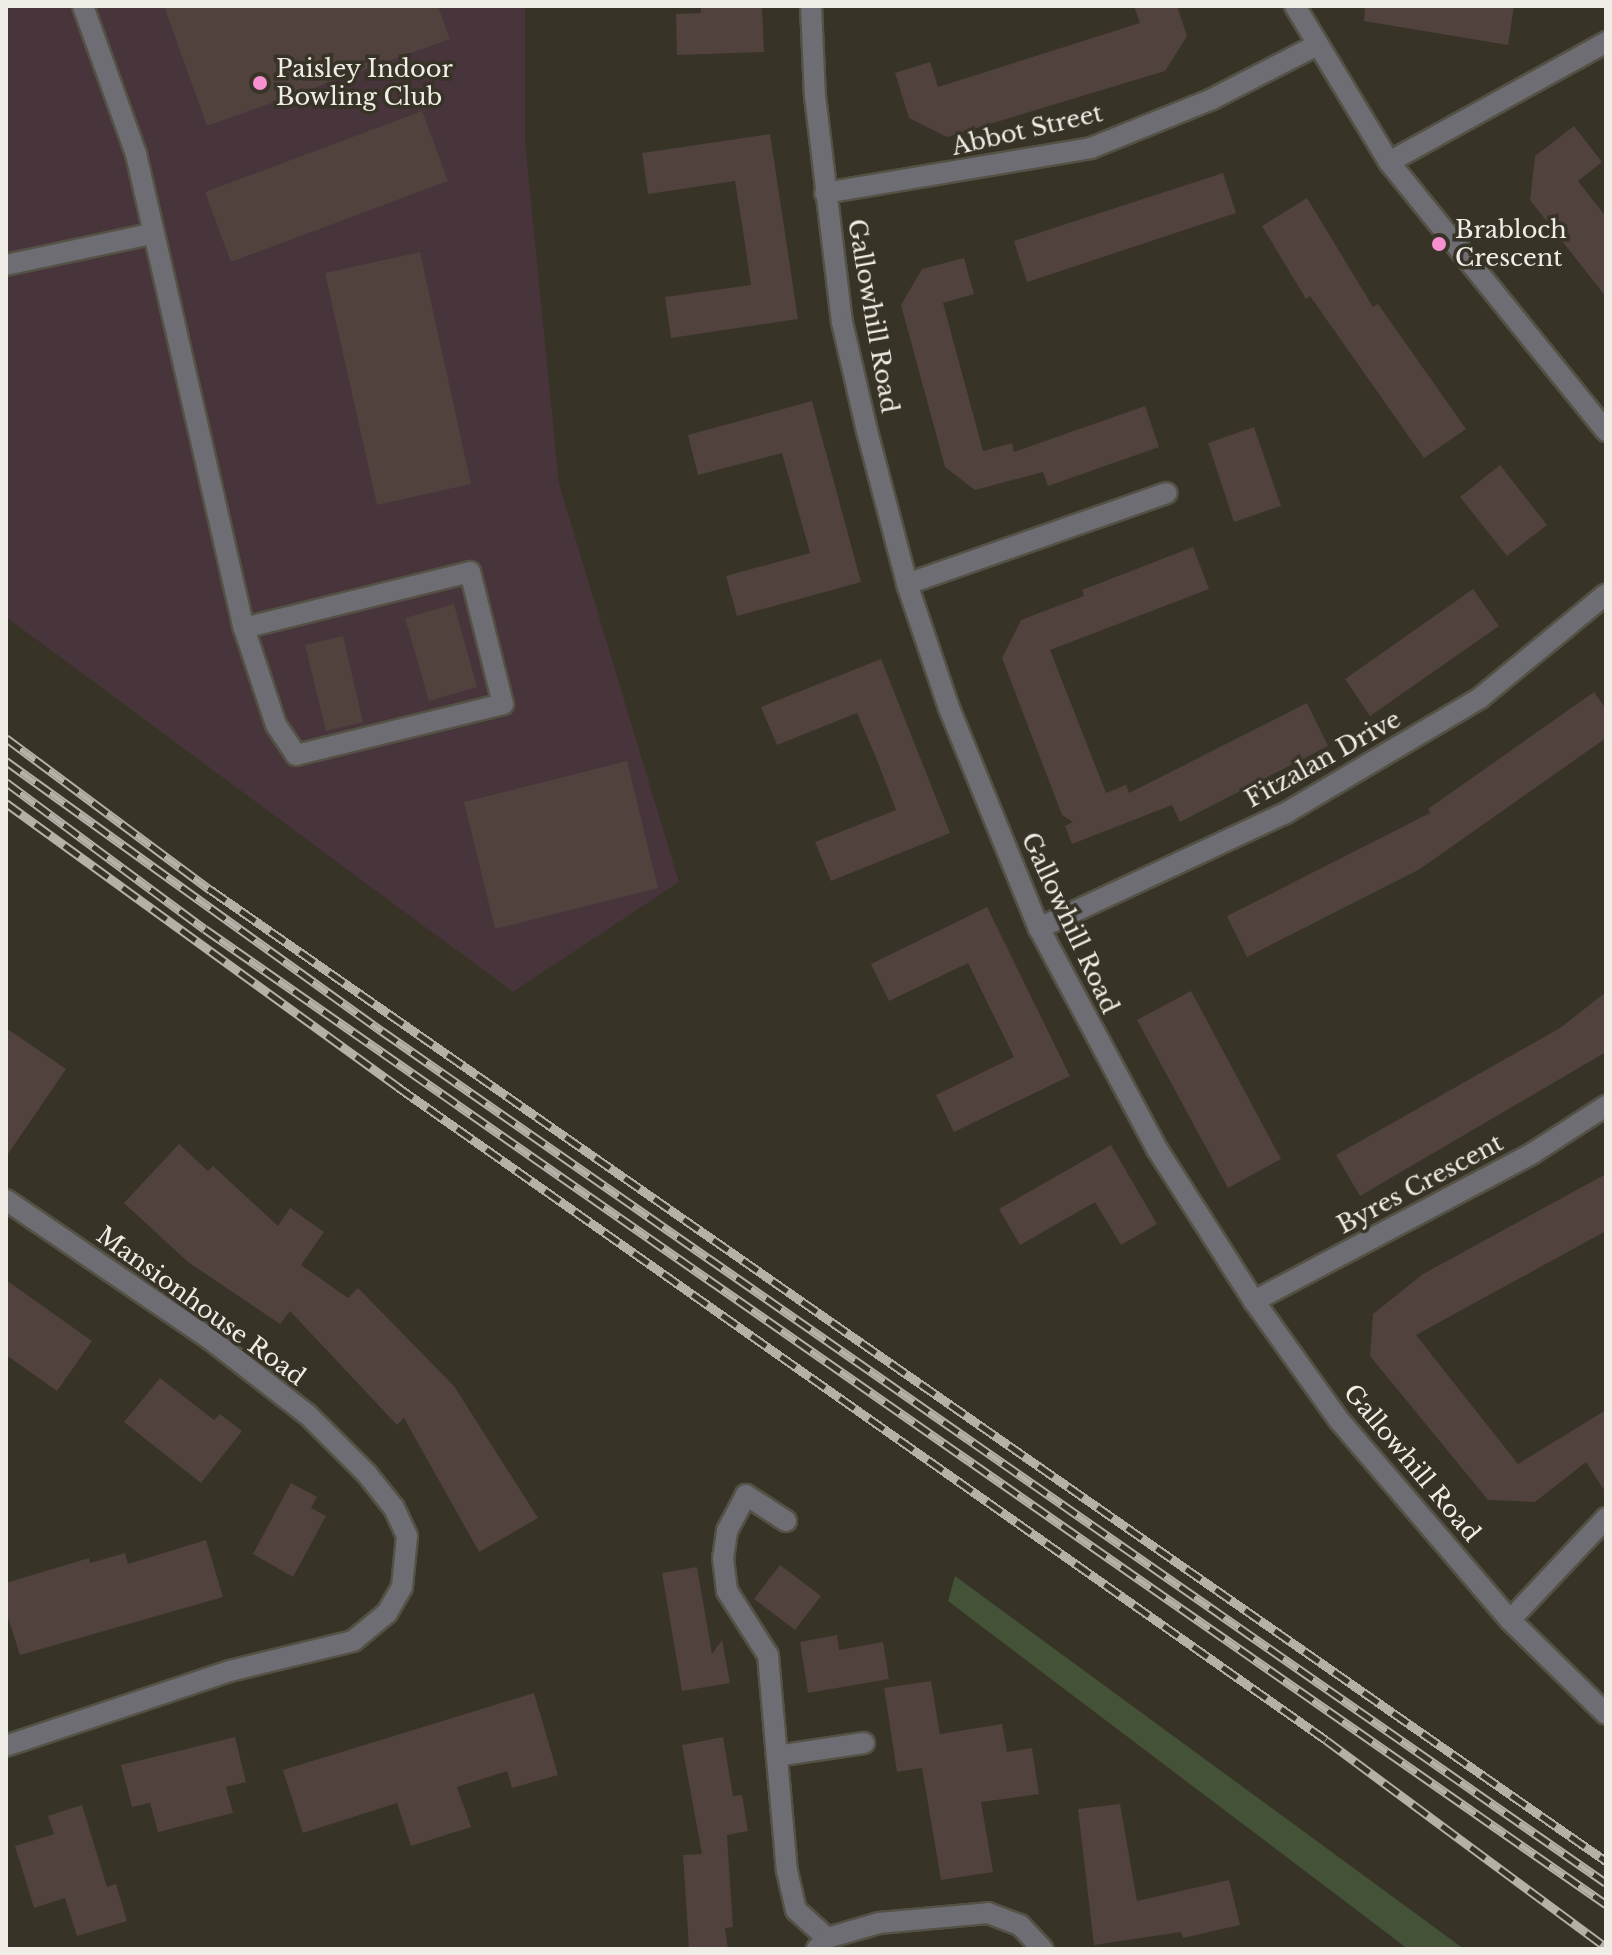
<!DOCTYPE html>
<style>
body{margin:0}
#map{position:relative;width:1612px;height:1955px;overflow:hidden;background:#373326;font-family:"Libre Baskerville",serif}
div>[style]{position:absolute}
.industrial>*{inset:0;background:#48343b}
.green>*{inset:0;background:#445337}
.building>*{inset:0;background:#51423e}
.roads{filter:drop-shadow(2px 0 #545145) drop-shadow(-2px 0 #545145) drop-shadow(0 2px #545145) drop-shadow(0 -2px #545145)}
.street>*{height:20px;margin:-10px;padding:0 10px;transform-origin:10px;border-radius:10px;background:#6e6d73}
.rail>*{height:9px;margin-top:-4.5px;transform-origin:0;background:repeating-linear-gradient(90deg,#373326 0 18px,#b4b1a7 0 36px);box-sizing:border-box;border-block:2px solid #b4b1a7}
.dots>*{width:22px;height:22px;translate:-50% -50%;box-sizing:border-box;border:4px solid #373326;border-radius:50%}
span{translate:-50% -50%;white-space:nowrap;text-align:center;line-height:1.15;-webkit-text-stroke:7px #373326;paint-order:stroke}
.poi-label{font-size:24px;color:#efede5}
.left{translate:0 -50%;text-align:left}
.street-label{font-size:24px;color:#efede5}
.frame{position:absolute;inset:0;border:8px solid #efede5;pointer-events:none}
</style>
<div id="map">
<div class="industrial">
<i style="clip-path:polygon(6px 6px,525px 6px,525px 141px,559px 484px,679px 882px,513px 992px,6px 617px)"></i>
</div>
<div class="green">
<i style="clip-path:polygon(955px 1576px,1464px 1949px,1408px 1949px,948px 1601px)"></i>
</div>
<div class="building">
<i style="clip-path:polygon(164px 6px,438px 6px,450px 39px,207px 126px)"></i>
<i style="clip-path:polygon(701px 6px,762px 7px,764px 52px,677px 55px,676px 14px,701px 13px)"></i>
<i style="clip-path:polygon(1134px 6px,1177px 6px,1187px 36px,1165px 71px,947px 137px,909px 118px,895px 73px,930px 62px,938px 87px,1140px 23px)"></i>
<i style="clip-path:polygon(1365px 6px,1514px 6px,1508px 45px,1364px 21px)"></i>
<i style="clip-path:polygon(422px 111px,448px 181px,231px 262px,205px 192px)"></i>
<i style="clip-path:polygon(1574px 126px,1602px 162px,1578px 181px,1606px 217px,1606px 297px,1530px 200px,1535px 156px)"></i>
<i style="clip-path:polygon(770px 134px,798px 319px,671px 338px,665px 297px,751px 285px,743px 231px,735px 181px,648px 194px,642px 153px)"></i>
<i style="clip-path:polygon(1223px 173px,1236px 213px,1027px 282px,1014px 241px)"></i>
<i style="clip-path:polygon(1307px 198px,1373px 307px,1378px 304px,1466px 429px,1424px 458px,1310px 296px,1306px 299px,1262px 226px)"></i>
<i style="clip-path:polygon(420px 252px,471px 484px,377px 505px,325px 273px)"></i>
<i style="clip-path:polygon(964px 258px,974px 294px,943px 303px,983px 451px,1012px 443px,1014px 452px,1145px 406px,1159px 447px,1048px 486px,1043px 472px,975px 490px,945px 467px,901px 305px,922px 269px)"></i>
<i style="clip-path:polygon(812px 401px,861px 582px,737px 616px,726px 576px,810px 553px,782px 453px,698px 475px,688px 435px)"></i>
<i style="clip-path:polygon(1254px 427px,1281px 506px,1234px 522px,1208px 443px)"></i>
<i style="clip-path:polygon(1500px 465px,1547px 525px,1507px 556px,1460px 497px)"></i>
<i style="clip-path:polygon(1193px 547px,1209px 589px,1050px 650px,1106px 793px,1126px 785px,1129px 793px,1307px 703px,1328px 746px,1180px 822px,1172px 805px,1072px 844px,1065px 826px,1073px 822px,1062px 815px,1002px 658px,1021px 620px,1084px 596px,1082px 590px)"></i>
<i style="clip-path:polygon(1473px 589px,1499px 626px,1370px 716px,1345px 679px)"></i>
<i style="clip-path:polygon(454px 604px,477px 687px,429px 701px,405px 618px)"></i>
<i style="clip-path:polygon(343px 636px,363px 722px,326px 731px,305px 645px)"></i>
<i style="clip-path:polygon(881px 659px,950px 833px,831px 881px,815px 842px,896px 810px,877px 760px,857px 713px,777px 745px,761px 707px)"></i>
<i style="clip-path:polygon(1594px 692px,1606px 709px,1606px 738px,1420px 869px,1247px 957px,1227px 916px,1430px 813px,1428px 809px)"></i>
<i style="clip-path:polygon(627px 761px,658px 888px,495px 929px,464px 802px)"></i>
<i style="clip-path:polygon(987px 907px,1070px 1076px,954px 1132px,936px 1095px,1014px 1057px,990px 1008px,968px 963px,889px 1001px,871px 964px)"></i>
<i style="clip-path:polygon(1191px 991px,1281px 1159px,1228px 1188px,1137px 1020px)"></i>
<i style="clip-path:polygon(1606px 992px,1606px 1052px,1360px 1196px,1336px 1155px,1560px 1028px)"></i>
<i style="clip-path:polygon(6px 1028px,66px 1069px,6px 1157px)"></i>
<i style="clip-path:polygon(179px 1144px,208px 1171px,213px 1166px,278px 1226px,290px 1208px,324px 1232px,301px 1265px,348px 1298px,358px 1288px,454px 1386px,538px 1518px,479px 1552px,404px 1418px,397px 1425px,290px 1311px,280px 1324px,188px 1262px,124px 1203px)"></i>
<i style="clip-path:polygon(1111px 1145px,1157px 1224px,1121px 1245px,1095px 1202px,1020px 1245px,999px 1209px)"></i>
<i style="clip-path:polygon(1606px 1174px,1606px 1231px,1416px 1335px,1518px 1464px,1606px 1410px,1606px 1493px,1586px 1462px,1535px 1502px,1488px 1500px,1370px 1356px,1373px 1314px,1423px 1274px)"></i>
<i style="clip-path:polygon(6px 1280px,92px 1341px,57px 1391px,6px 1355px)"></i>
<i style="clip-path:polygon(160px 1378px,214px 1420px,220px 1414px,242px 1431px,201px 1483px,124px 1422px)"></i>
<i style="clip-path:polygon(291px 1483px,317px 1497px,311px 1508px,326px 1516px,293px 1577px,253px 1554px)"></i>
<i style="clip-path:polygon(206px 1540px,223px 1597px,20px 1655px,6px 1611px,6px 1583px,89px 1558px,90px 1563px,125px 1553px,128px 1564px)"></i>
<i style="clip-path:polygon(780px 1565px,821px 1596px,795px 1630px,754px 1599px)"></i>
<i style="clip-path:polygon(697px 1567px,712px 1654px,722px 1640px,730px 1683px,682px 1691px,662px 1573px)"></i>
<i style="clip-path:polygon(837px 1635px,839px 1650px,883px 1642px,889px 1679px,808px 1693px,800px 1642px)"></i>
<i style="clip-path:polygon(931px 1681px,940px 1734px,1002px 1724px,1007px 1752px,1032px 1748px,1039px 1794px,981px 1802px,993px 1872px,941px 1880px,922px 1768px,897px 1772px,884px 1688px)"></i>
<i style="clip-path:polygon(534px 1693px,558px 1775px,512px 1788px,507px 1771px,457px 1787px,471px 1827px,411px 1846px,397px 1803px,303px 1833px,283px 1770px)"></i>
<i style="clip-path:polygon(235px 1737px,246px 1782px,226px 1787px,233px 1813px,158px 1832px,150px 1803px,132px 1807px,121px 1765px)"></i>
<i style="clip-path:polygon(723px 1737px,733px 1796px,742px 1795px,748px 1831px,727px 1835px,733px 1927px,725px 1928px,728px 1949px,689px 1949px,683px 1855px,702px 1854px,682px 1745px)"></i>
<i style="clip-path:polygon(1120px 1804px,1137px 1901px,1229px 1880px,1240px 1925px,1183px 1938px,1181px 1932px,1094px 1945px,1078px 1809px)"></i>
<i style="clip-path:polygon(82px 1805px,107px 1887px,116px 1884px,127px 1921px,77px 1936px,65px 1898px,34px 1908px,15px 1846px,54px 1834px,48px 1816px)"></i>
</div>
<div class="roads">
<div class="street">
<i style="left:83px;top:6px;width:157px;rotate:70.3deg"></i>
<i style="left:136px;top:154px;width:486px;rotate:77.2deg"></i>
<i style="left:244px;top:628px;width:102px;rotate:71.7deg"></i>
<i style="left:276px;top:725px;width:36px;rotate:56deg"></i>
<i style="left:296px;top:755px;width:213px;rotate:-13.8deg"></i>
<i style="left:503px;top:704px;width:136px;rotate:-104deg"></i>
<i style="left:470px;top:572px;width:233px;rotate:166.1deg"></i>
<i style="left:811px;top:6px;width:90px;rotate:87.5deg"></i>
<i style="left:815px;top:96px;width:228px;rotate:83.2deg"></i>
<i style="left:842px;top:322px;width:112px;rotate:77.1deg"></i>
<i style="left:867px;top:431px;width:158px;rotate:75.3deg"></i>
<i style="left:907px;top:584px;width:131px;rotate:71.3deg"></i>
<i style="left:949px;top:708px;width:238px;rotate:67.8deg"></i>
<i style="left:1039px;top:928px;width:251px;rotate:61.9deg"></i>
<i style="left:1157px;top:1149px;width:180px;rotate:57.5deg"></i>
<i style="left:1254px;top:1301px;width:146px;rotate:54.5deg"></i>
<i style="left:1339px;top:1420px;width:263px;rotate:49.5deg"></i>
<i style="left:1510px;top:1620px;width:134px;rotate:44.4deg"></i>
<i style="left:1295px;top:6px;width:182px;rotate:58.9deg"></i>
<i style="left:1389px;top:162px;width:346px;rotate:51.1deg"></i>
<i style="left:1389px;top:162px;width:248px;rotate:-28.9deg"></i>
<i style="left:825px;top:193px;width:270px;rotate:-9.6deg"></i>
<i style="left:1091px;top:148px;width:131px;rotate:-22deg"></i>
<i style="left:1212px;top:99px;width:118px;rotate:-27.2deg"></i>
<i style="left:6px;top:265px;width:148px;rotate:-12.1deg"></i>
<i style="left:907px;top:584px;width:275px;rotate:-19.3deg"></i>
<i style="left:1039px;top:928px;width:270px;rotate:-25deg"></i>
<i style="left:1284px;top:814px;width:228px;rotate:-30.6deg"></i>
<i style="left:1480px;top:698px;width:163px;rotate:-39.5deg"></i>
<i style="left:6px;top:1200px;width:247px;rotate:34.3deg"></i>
<i style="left:210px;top:1339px;width:124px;rotate:37.8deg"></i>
<i style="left:308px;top:1415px;width:83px;rotate:45deg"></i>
<i style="left:367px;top:1474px;width:43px;rotate:51.5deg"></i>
<i style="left:394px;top:1508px;width:31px;rotate:65deg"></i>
<i style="left:407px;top:1536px;width:51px;rotate:95.6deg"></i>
<i style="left:402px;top:1587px;width:30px;rotate:120deg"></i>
<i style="left:387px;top:1613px;width:44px;rotate:140.5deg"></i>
<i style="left:353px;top:1641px;width:127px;rotate:166.3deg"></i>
<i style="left:230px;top:1671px;width:236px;rotate:161.5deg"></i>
<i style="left:1254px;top:1301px;width:316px;rotate:-27.9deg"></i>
<i style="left:1533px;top:1153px;width:87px;rotate:-32.8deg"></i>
<i style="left:786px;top:1521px;width:48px;rotate:-147deg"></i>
<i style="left:746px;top:1495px;width:41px;rotate:117.8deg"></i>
<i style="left:727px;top:1531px;width:27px;rotate:98deg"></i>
<i style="left:723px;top:1558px;width:33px;rotate:83deg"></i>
<i style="left:727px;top:1591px;width:76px;rotate:57.4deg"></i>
<i style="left:768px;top:1655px;width:217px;rotate:85deg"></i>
<i style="left:787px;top:1871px;width:40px;rotate:77deg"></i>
<i style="left:796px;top:1910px;width:42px;rotate:42.1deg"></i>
<i style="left:1510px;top:1620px;width:140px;rotate:-46.7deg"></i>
<i style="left:777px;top:1756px;width:88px;rotate:-8.5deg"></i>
<i style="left:817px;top:1949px;width:15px;rotate:-48deg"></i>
<i style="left:827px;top:1938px;width:54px;rotate:-16.1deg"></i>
<i style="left:879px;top:1923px;width:109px;rotate:-5.2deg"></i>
<i style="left:988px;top:1913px;width:34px;rotate:21deg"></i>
<i style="left:1020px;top:1925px;width:33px;rotate:47deg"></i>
</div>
</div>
<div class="rail">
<i style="left:6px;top:738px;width:255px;rotate:36.6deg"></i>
<i style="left:211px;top:890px;width:1700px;rotate:34.84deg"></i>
<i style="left:6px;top:761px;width:463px;rotate:35.7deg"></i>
<i style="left:382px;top:1031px;width:1491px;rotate:34.84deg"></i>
<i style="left:6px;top:782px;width:247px;rotate:36.5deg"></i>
<i style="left:205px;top:929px;width:1707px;rotate:34.84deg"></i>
<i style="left:6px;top:803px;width:484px;rotate:35.9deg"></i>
<i style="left:398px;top:1087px;width:1135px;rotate:35.13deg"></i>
<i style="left:1326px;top:1740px;width:348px;rotate:36.5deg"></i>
</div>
<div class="dots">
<i style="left:260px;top:83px;background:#f690d0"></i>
<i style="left:1439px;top:244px;background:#f690d0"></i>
</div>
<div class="poi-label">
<span class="left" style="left:276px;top:83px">Paisley Indoor<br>Bowling Club</span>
<span class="left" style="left:1455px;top:244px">Brabloch<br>Crescent</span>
</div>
<div class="street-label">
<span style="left:1027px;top:130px;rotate:-13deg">Abbot Street</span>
<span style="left:873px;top:316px;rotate:80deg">Gallowhill Road</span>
<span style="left:1323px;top:759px;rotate:-29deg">Fitzalan Drive</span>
<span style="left:1070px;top:923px;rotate:65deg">Gallowhill Road</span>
<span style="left:1420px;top:1184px;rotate:-28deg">Byres Crescent</span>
<span style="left:201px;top:1306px;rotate:36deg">Mansionhouse Road</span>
<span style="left:1412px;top:1463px;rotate:50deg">Gallowhill Road</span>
</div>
<div class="frame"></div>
</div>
